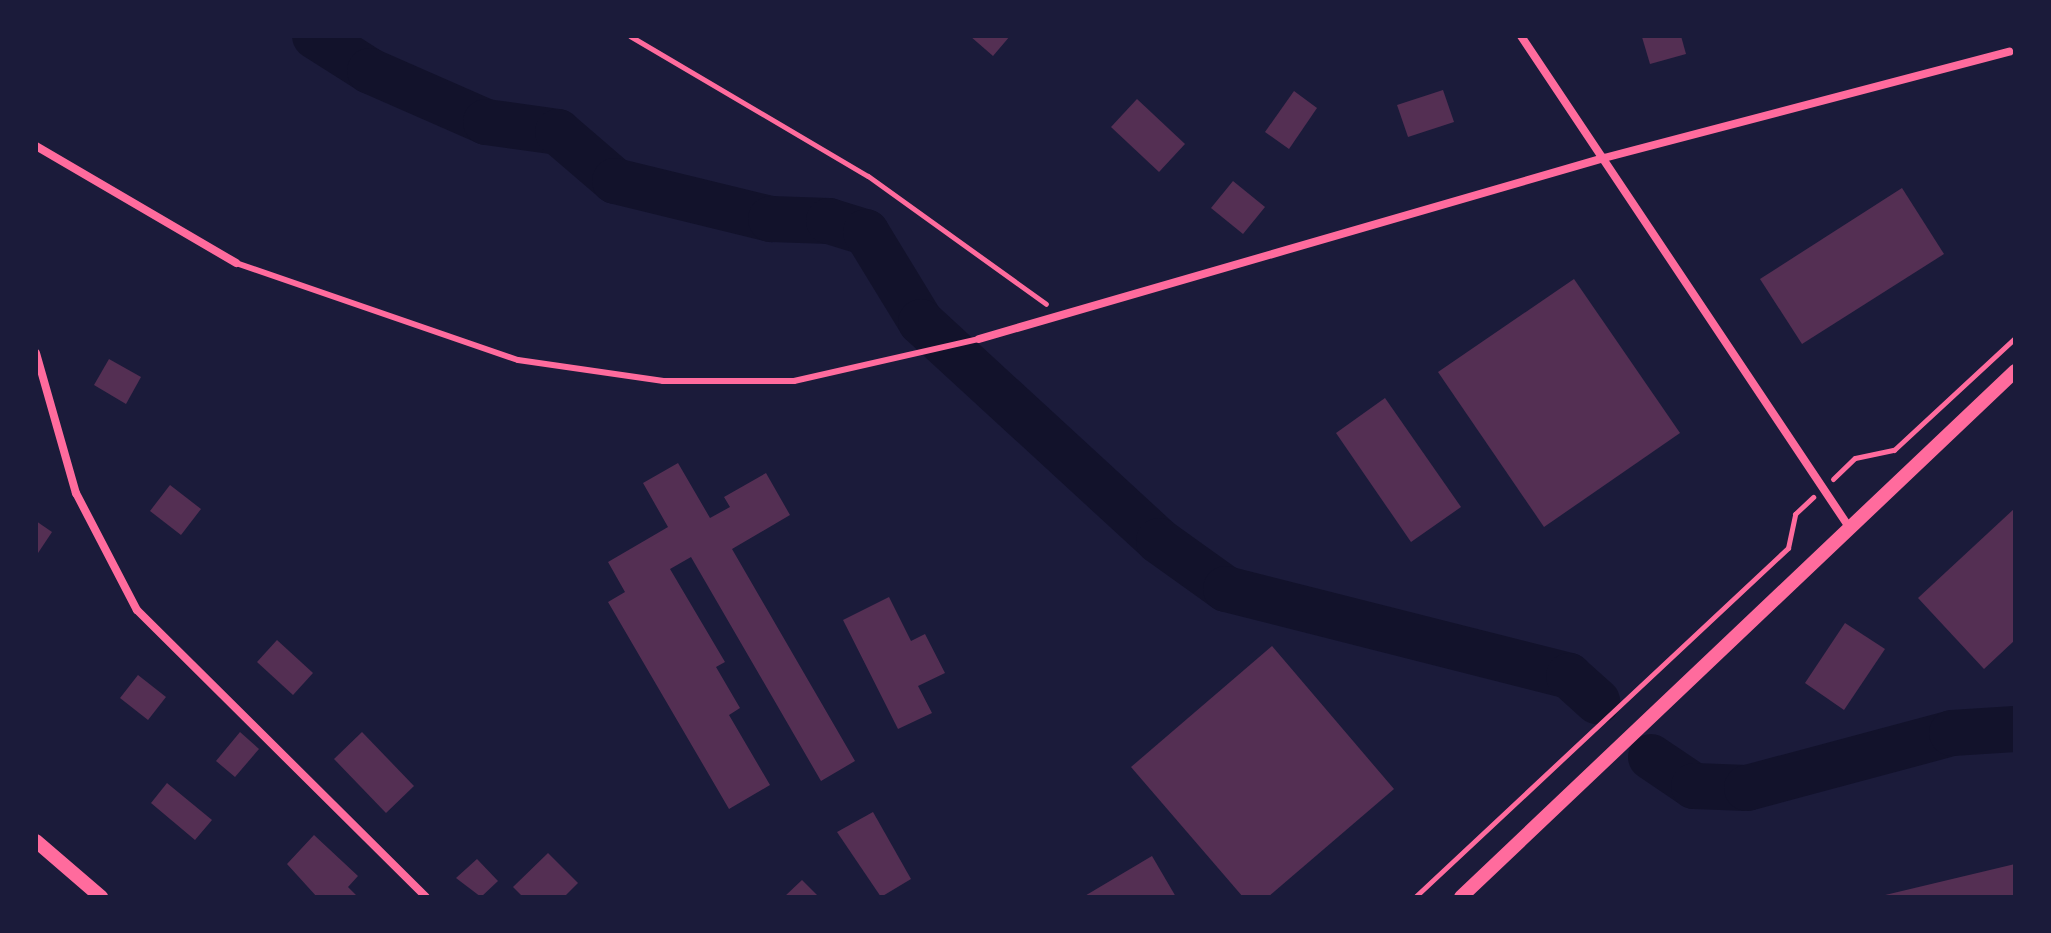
<!DOCTYPE html>
<style>
body{margin:0}
#map{position:relative;width:2051px;height:933px;overflow:hidden;background:#1b1b3a;font-family:"Nunito Sans",sans-serif}
div>[style]{position:absolute}
.river>*{height:46px;margin:-23px;padding:0 23px;transform-origin:23px;border-radius:23px;background:#12122b}
.building>*{inset:0;background:#542f53}
.path>*{height:5px;margin:-2.5px;padding:0 2.5px;transform-origin:2.5px;border-radius:2.5px;background:#ff6b9d}
.service>*{height:6px;margin:-3px;padding:0 3px;transform-origin:3px;border-radius:3px;background:#ff6b9d}
.minor>*{height:8px;margin:-4px;padding:0 4px;transform-origin:4px;border-radius:4px;background:#ff6b9d}
.tertiary>*{height:14px;margin:-7px;padding:0 7px;transform-origin:7px;border-radius:7px;background:#ff6b9d}
span{translate:-50% -50%;white-space:nowrap;text-align:center;line-height:1.15;-webkit-text-stroke:6px #1b1b3a;paint-order:stroke}
.frame{position:absolute;inset:0;border:38px solid #1b1b3a;pointer-events:none}
</style>
<div id="map">
<div class="river">
<i style="left:315px;top:36px;width:65px;rotate:32.5deg"></i>
<i style="left:370px;top:71px;width:127px;rotate:23.7deg"></i>
<i style="left:486px;top:122px;width:73px;rotate:7.9deg"></i>
<i style="left:558px;top:132px;width:75px;rotate:40.7deg"></i>
<i style="left:615px;top:181px;width:161px;rotate:13.7deg"></i>
<i style="left:771px;top:219px;width:58px;rotate:2deg"></i>
<i style="left:829px;top:221px;width:39px;rotate:17deg"></i>
<i style="left:866px;top:232px;width:105px;rotate:58.6deg"></i>
<i style="left:921px;top:322px;width:323px;rotate:42.6deg"></i>
<i style="left:1159px;top:541px;width:82px;rotate:35.6deg"></i>
<i style="left:1226px;top:589px;width:354px;rotate:14.2deg"></i>
<i style="left:1569px;top:676px;width:38px;rotate:42deg"></i>
<i style="left:1651px;top:757px;width:52px;rotate:34deg"></i>
<i style="left:1694px;top:786px;width:53px;rotate:2.2deg"></i>
<i style="left:1747px;top:788px;width:212px;rotate:-15deg"></i>
<i style="left:1952px;top:733px;width:63px;rotate:-3.6deg"></i>
</div>
<div class="building">
<i style="clip-path:polygon(970px 36px,1010px 36px,993px 56px)"></i>
<i style="clip-path:polygon(1681px 36px,1686px 54px,1650px 64px,1642px 37px)"></i>
<i style="clip-path:polygon(1443px 90px,1454px 122px,1408px 137px,1397px 105px)"></i>
<i style="clip-path:polygon(1294px 91px,1317px 108px,1289px 149px,1265px 132px)"></i>
<i style="clip-path:polygon(1137px 99px,1185px 144px,1159px 172px,1111px 127px)"></i>
<i style="clip-path:polygon(1233px 181px,1265px 207px,1243px 234px,1211px 208px)"></i>
<i style="clip-path:polygon(1902px 188px,1944px 254px,1802px 344px,1760px 279px)"></i>
<i style="clip-path:polygon(1574px 279px,1680px 433px,1544px 527px,1438px 372px)"></i>
<i style="clip-path:polygon(109px 359px,141px 377px,126px 404px,94px 385px)"></i>
<i style="clip-path:polygon(1385px 398px,1461px 507px,1411px 542px,1336px 433px)"></i>
<i style="clip-path:polygon(678px 463px,710px 518px,730px 507px,724px 497px,766px 473px,790px 515px,732px 549px,855px 761px,821px 781px,691px 557px,670px 569px,725px 662px,716px 667px,740px 708px,729px 715px,770px 785px,729px 809px,608px 602px,625px 592px,608px 562px,668px 527px,643px 483px)"></i>
<i style="clip-path:polygon(170px 485px,201px 509px,181px 535px,150px 511px)"></i>
<i style="clip-path:polygon(2015px 508px,2015px 640px,1984px 669px,1918px 598px)"></i>
<i style="clip-path:polygon(36px 521px,52px 532px,36px 556px)"></i>
<i style="clip-path:polygon(889px 597px,911px 641px,925px 634px,945px 673px,918px 686px,932px 713px,898px 729px,843px 620px)"></i>
<i style="clip-path:polygon(1845px 623px,1885px 649px,1844px 710px,1805px 683px)"></i>
<i style="clip-path:polygon(277px 640px,313px 673px,293px 695px,257px 662px)"></i>
<i style="clip-path:polygon(1272px 646px,1394px 789px,1268px 897px,1243px 897px,1131px 767px)"></i>
<i style="clip-path:polygon(138px 675px,166px 697px,148px 720px,120px 698px)"></i>
<i style="clip-path:polygon(240px 732px,259px 749px,235px 777px,216px 761px)"></i>
<i style="clip-path:polygon(362px 732px,414px 786px,386px 813px,334px 759px)"></i>
<i style="clip-path:polygon(167px 783px,212px 820px,195px 840px,151px 803px)"></i>
<i style="clip-path:polygon(873px 812px,911px 879px,881px 897px,837px 832px)"></i>
<i style="clip-path:polygon(314px 835px,358px 876px,348px 887px,358px 897px,317px 897px,287px 864px)"></i>
<i style="clip-path:polygon(548px 853px,578px 883px,564px 897px,523px 897px,513px 887px)"></i>
<i style="clip-path:polygon(1152px 856px,1176px 897px,1083px 897px)"></i>
<i style="clip-path:polygon(477px 859px,498px 881px,481px 897px,456px 878px)"></i>
<i style="clip-path:polygon(2015px 864px,2015px 897px,1881px 897px,1881px 896px)"></i>
<i style="clip-path:polygon(802px 880px,819px 897px,784px 897px)"></i>
</div>
<div class="path">
<i style="left:630px;top:36px;width:276px;rotate:30.5deg"></i>
<i style="left:868px;top:176px;width:219px;rotate:35.7deg"></i>
<i style="left:1833px;top:479px;width:30px;rotate:-44deg"></i>
<i style="left:1855px;top:458px;width:40px;rotate:-12deg"></i>
<i style="left:1894px;top:450px;width:165px;rotate:-42.8deg"></i>
<i style="left:1415px;top:897px;width:511px;rotate:-43.1deg"></i>
<i style="left:1788px;top:548px;width:35px;rotate:-78deg"></i>
<i style="left:1795px;top:514px;width:25px;rotate:-43deg"></i>
</div>
<div class="service">
<i style="left:236px;top:263px;width:298px;rotate:19deg"></i>
<i style="left:518px;top:360px;width:147px;rotate:8.2deg"></i>
<i style="left:663px;top:381px;width:131px"></i>
<i style="left:794px;top:381px;width:190px;rotate:-12.8deg"></i>
</div>
<div class="minor">
<i style="left:1521px;top:36px;width:590px;rotate:56.26deg"></i>
<i style="left:36px;top:146px;width:232px;rotate:30.3deg"></i>
<i style="left:979px;top:339px;width:651px;rotate:-16.15deg"></i>
<i style="left:1604px;top:158px;width:419px;rotate:-14.7deg"></i>
<i style="left:36px;top:353px;width:146px;rotate:74.1deg"></i>
<i style="left:76px;top:493px;width:132px;rotate:62.5deg"></i>
<i style="left:137px;top:610px;width:407px;rotate:44.8deg"></i>
</div>
<div class="tertiary">
<i style="left:36px;top:841px;width:86px;rotate:40.7deg"></i>
<i style="left:1461px;top:897px;width:764px;rotate:-43.51deg"></i>
</div>
<div class="frame"></div>
</div>
